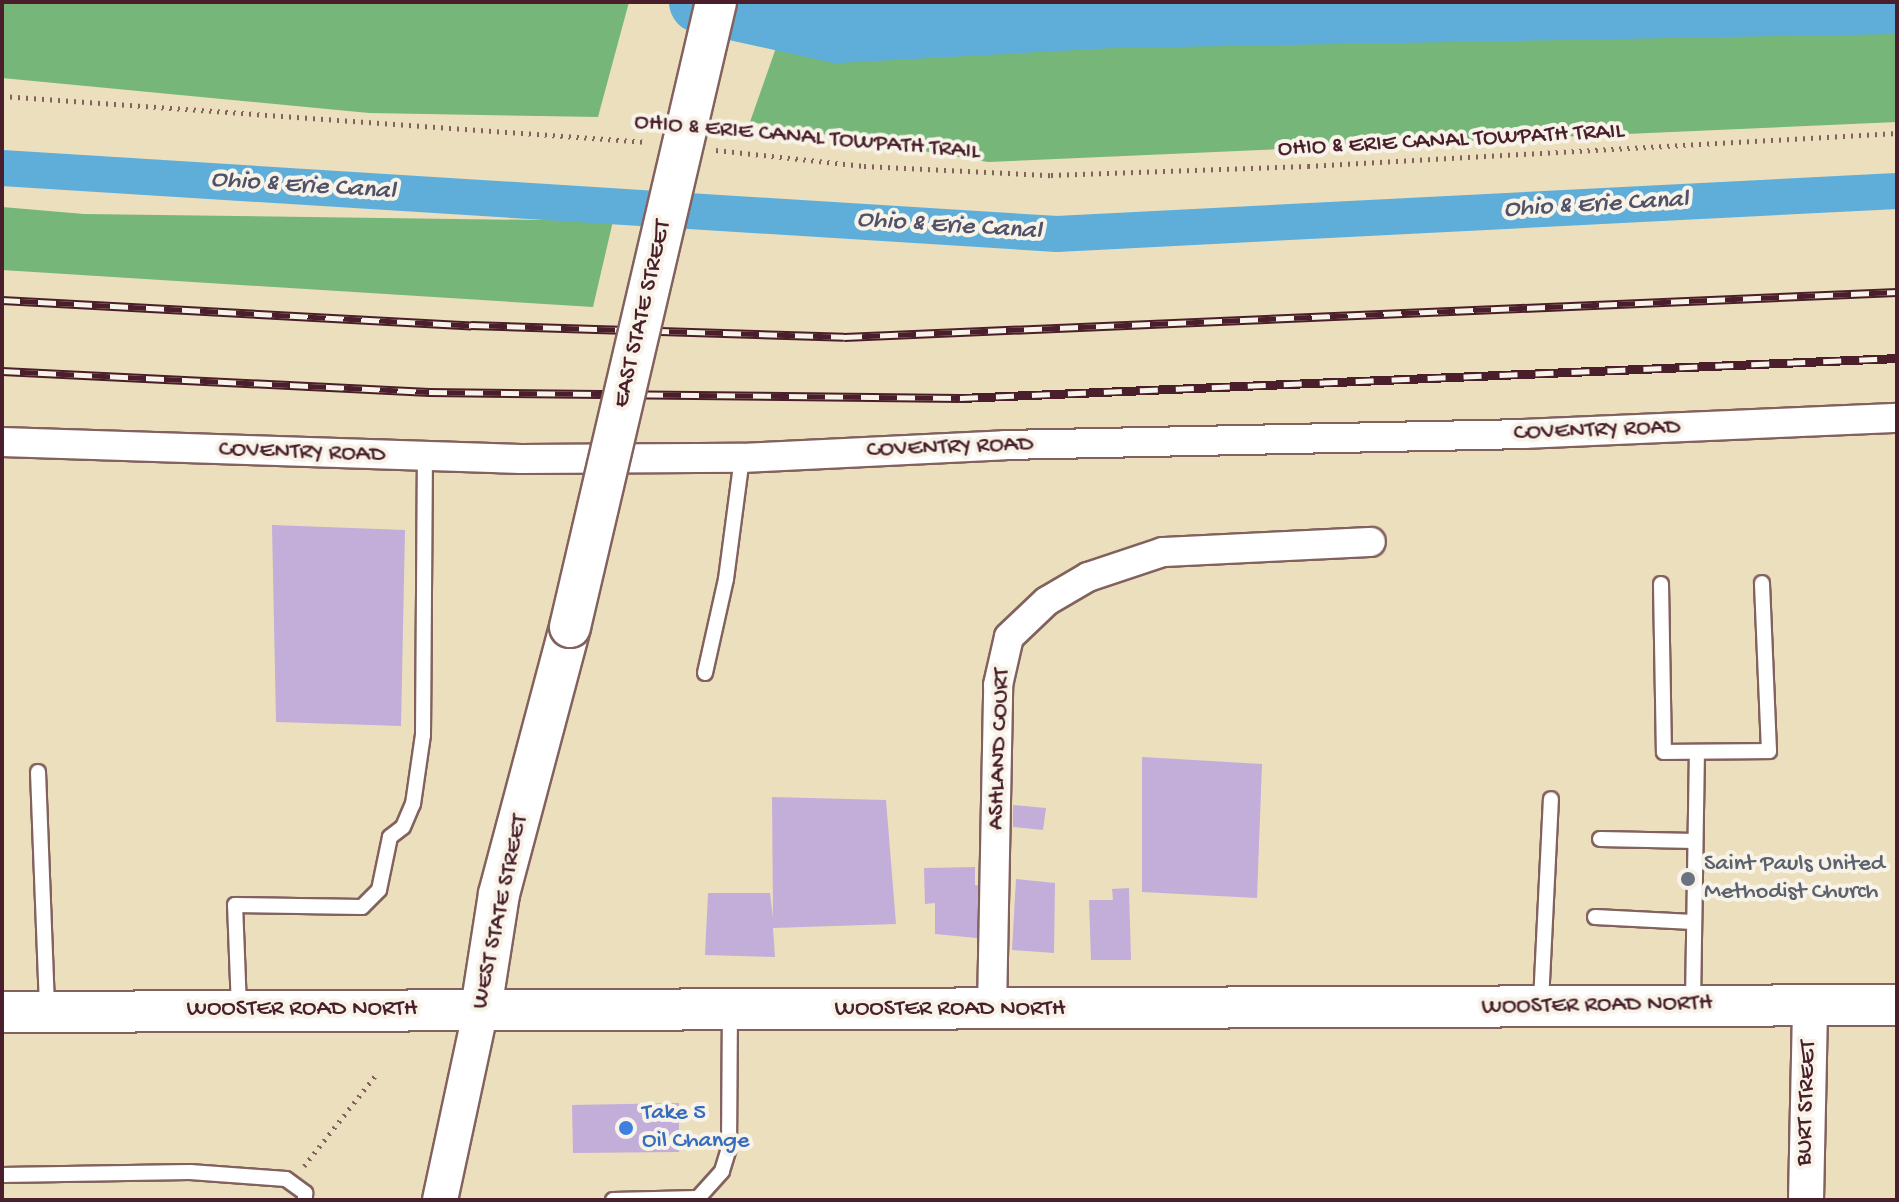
<!DOCTYPE html>
<style>
body{margin:0}
#map{position:relative;width:1899px;height:1202px;overflow:hidden;background:#ecdfbd;font-family:"Gochi Hand",sans-serif}
div>[style]{position:absolute}
.forest>*{inset:0;background:#76b678}
.canal>*{height:36px;margin:-18px;padding:0 18px;transform-origin:18px;border-radius:18px;background:#5faed9}
.river>*{height:62px;margin:-31px;padding:0 31px;transform-origin:31px;border-radius:31px;background:#5faed9}
.building>*{inset:0;background:#c2aed9}
.path>*{height:5px;margin-top:-2.5px;transform-origin:0;background:repeating-linear-gradient(90deg,#83625e 0 2px,transparent 0 8px)}
.roads{filter:drop-shadow(2px 0 #83625e) drop-shadow(-2px 0 #83625e) drop-shadow(0 2px #83625e) drop-shadow(0 -2px #83625e)}
.service>*{height:14px;margin:-7px;padding:0 7px;transform-origin:7px;border-radius:7px;background:#fff}
.minor>*{height:28px;margin:-14px;padding:0 14px;transform-origin:14px;border-radius:14px;background:#fff}
.tertiary>*{height:34px;margin:-17px;padding:0 17px;transform-origin:17px;border-radius:17px;background:#fff}
.secondary>*{height:40px;margin:-20px;padding:0 20px;transform-origin:20px;border-radius:20px;background:#fff}
.rail>*{height:9px;margin-top:-4.5px;transform-origin:0;background:repeating-linear-gradient(90deg,#f7f3e8 0 18px,#4a1f2b 0 36px);box-sizing:border-box;border-block:2px solid #4a1f2b}
.bridges{filter:drop-shadow(2px 0 #83625e) drop-shadow(-2px 0 #83625e) drop-shadow(0 2px #83625e) drop-shadow(0 -2px #83625e)}
.secondary-bridge>*{height:40px;margin:-20px;padding:0 20px;transform-origin:20px;border-radius:20px;background:#fff}
.dots>*{width:22px;height:22px;translate:-50% -50%;box-sizing:border-box;border:4px solid #f7f3e8;border-radius:50%}
span{translate:-50% -50%;white-space:nowrap;text-align:center;line-height:1.15;-webkit-text-stroke:8px #f7f3e8;paint-order:stroke}
.street-label{font-size:24px;color:#4a1f2b}
.worship-label{font-size:24px;color:#5b616d}
.left{translate:0 -50%;text-align:left}
.shop-label{font-size:24px;color:#366cbe}
.water-label{font-size:26px;color:#515168;font-style:italic}
.frame{position:absolute;inset:0;border:4px solid #4a1f2b;pointer-events:none}
</style>
<div id="map">
<div class="forest">
<i style="clip-path:polygon(2px 2px,629px 2px,598px 117px,369px 113px,2px 78px)"></i>
<i style="clip-path:polygon(792px 2px,1897px 2px,1897px 122px,988px 162px,750px 122px)"></i>
<i style="clip-path:polygon(2px 207px,84px 214px,613px 221px,593px 307px,2px 270px)"></i>
</div>
<div class="canal">
<i style="left:2px;top:168px;width:1057px;rotate:3.58deg"></i>
<i style="left:1057px;top:234px;width:841px;rotate:-2.93deg"></i>
</div>
<div class="river">
<i style="left:700px;top:2px;width:140px;rotate:12.4deg"></i>
<i style="left:837px;top:32px;width:281px;rotate:-3.1deg"></i>
<i style="left:1118px;top:17px;width:779px;rotate:-1.03deg"></i>
</div>
<div class="building">
<i style="clip-path:polygon(272px 525px,405px 530px,401px 726px,276px 722px)"></i>
<i style="clip-path:polygon(1142px 757px,1262px 764px,1257px 898px,1142px 892px)"></i>
<i style="clip-path:polygon(772px 797px,886px 800px,896px 924px,773px 928px,775px 957px,705px 955px,708px 893px,770px 893px,773px 918px)"></i>
<i style="clip-path:polygon(1013px 805px,1046px 808px,1043px 830px,1013px 827px)"></i>
<i style="clip-path:polygon(975px 867px,975px 885px,986px 886px,987px 939px,935px 934px,935px 903px,925px 904px,924px 868px)"></i>
<i style="clip-path:polygon(1016px 879px,1055px 883px,1054px 953px,1012px 950px)"></i>
<i style="clip-path:polygon(1129px 888px,1131px 960px,1091px 960px,1089px 900px,1113px 900px,1112px 889px)"></i>
<i style="clip-path:polygon(679px 1103px,679px 1152px,573px 1153px,572px 1105px)"></i>
</div>
<div class="path">
<i style="left:2px;top:96px;width:647px;rotate:4.08deg"></i>
<i style="left:716px;top:150px;width:149px;rotate:6.2deg"></i>
<i style="left:864px;top:166px;width:187px;rotate:2.8deg"></i>
<i style="left:1051px;top:175px;width:257px;rotate:-2deg"></i>
<i style="left:1308px;top:166px;width:590px;rotate:-3.21deg"></i>
<i style="left:304px;top:1166px;width:115px;rotate:-51.7deg"></i>
</div>
<div class="roads">
<div class="service">
<i style="left:1661px;top:584px;width:168px;rotate:89deg"></i>
<i style="left:1664px;top:752px;width:105px;rotate:-0.5deg"></i>
<i style="left:1769px;top:751px;width:168px;rotate:-92.4deg"></i>
<i style="left:705px;top:673px;width:96px;rotate:-77.4deg"></i>
<i style="left:726px;top:579px;width:122px;rotate:-82.5deg"></i>
<i style="left:38px;top:772px;width:239px;rotate:87.8deg"></i>
<i style="left:1600px;top:839px;width:95px;rotate:1.2deg"></i>
<i style="left:1595px;top:917px;width:98px;rotate:2.9deg"></i>
<i style="left:1541px;top:1002px;width:203px;rotate:-87.2deg"></i>
<i style="left:1693px;top:1003px;width:251px;rotate:-89.1deg"></i>
<i style="left:239px;top:1008px;width:103px;rotate:-92.2deg"></i>
<i style="left:235px;top:905px;width:127px;rotate:0.9deg"></i>
<i style="left:362px;top:907px;width:24px;rotate:-45deg"></i>
<i style="left:379px;top:890px;width:54px;rotate:-78.3deg"></i>
<i style="left:390px;top:837px;width:16px;rotate:-38deg"></i>
<i style="left:403px;top:827px;width:25px;rotate:-67deg"></i>
<i style="left:413px;top:804px;width:70px;rotate:-81.8deg"></i>
<i style="left:423px;top:735px;width:279px;rotate:-89.6deg"></i>
<i style="left:2px;top:1175px;width:188px;rotate:-0.9deg"></i>
<i style="left:190px;top:1172px;width:96px;rotate:4.2deg"></i>
<i style="left:286px;top:1179px;width:24px;rotate:36deg"></i>
<i style="left:305px;top:1193px;width:7px;rotate:90deg"></i>
<i style="left:613px;top:1200px;width:85px;rotate:-1.3deg"></i>
<i style="left:698px;top:1198px;width:36px;rotate:-48deg"></i>
<i style="left:722px;top:1171px;width:24px;rotate:-73deg"></i>
<i style="left:729px;top:1148px;width:135px;rotate:-89.6deg"></i>
</div>
<div class="minor">
<i style="left:2px;top:442px;width:519px;rotate:1.88deg"></i>
<i style="left:521px;top:459px;width:221px;rotate:-0.3deg"></i>
<i style="left:742px;top:458px;width:263px;rotate:-2.8deg"></i>
<i style="left:1005px;top:445px;width:520px;rotate:-1.21deg"></i>
<i style="left:1525px;top:434px;width:372px;rotate:-2.5deg"></i>
<i style="left:992px;top:1010px;width:325px;rotate:-88.9deg"></i>
<i style="left:998px;top:685px;width:49px;rotate:-77.1deg"></i>
<i style="left:1009px;top:637px;width:52px;rotate:-43.5deg"></i>
<i style="left:1047px;top:601px;width:48px;rotate:-30.3deg"></i>
<i style="left:1088px;top:577px;width:79px;rotate:-18.4deg"></i>
<i style="left:1163px;top:552px;width:208px;rotate:-2.8deg"></i>
</div>
<div class="tertiary">
<i style="left:440px;top:1200px;width:195px;rotate:-77.9deg"></i>
<i style="left:1806px;top:1200px;width:194px;rotate:-88.8deg"></i>
</div>
<div class="secondary">
<i style="left:481px;top:1009px;width:116px;rotate:-81.1deg"></i>
<i style="left:499px;top:894px;width:276px;rotate:-75.1deg"></i>
<i style="left:2px;top:1012px;width:1895px;rotate:-0.21deg"></i>
</div>
</div>
<div class="rail">
<i style="left:2px;top:300px;width:470px;rotate:3.1deg"></i>
<i style="left:471px;top:325px;width:373px;rotate:1.8deg"></i>
<i style="left:844px;top:337px;width:1054px;rotate:-2.45deg"></i>
<i style="left:2px;top:371px;width:428px;rotate:2.8deg"></i>
<i style="left:429px;top:392px;width:531px;rotate:0.65deg"></i>
<i style="left:960px;top:398px;width:938px;rotate:-2.44deg"></i>
</div>
<div class="bridges">
<div class="secondary-bridge">
<i style="left:570px;top:627px;width:642px;rotate:-76.85deg"></i>
</div>
</div>
<div class="dots">
<i style="left:1688px;top:879px;background:#6b7280"></i>
<i style="left:626px;top:1128px;background:#3f7fe0"></i>
</div>
<div class="street-label">
<span style="left:807px;top:138px;rotate:5deg">OHIO &amp; ERIE CANAL TOWPATH TRAIL</span>
<span style="left:1451px;top:141px;rotate:-3deg">OHIO &amp; ERIE CANAL TOWPATH TRAIL</span>
<span style="left:643px;top:314px;rotate:-77deg">EAST STATE STREET</span>
<span style="left:1597px;top:431px;rotate:-2deg">COVENTRY ROAD</span>
<span style="left:950px;top:448px;rotate:-2deg">COVENTRY ROAD</span>
<span style="left:302px;top:453px;rotate:2deg">COVENTRY ROAD</span>
<span style="left:1000px;top:749px;rotate:-88deg">ASHLAND COURT</span>
<span style="left:501px;top:912px;rotate:-78deg">WEST STATE STREET</span>
<span style="left:1597px;top:1006px;rotate:-1deg">WOOSTER ROAD NORTH</span>
<span style="left:302px;top:1010px">WOOSTER ROAD NORTH</span>
<span style="left:950px;top:1010px">WOOSTER ROAD NORTH</span>
<span style="left:1807px;top:1103px;rotate:-88deg">BURT STREET</span>
</div>
<div class="worship-label">
<span class="left" style="left:1704px;top:879px">Saint Pauls United<br>Methodist Church</span>
</div>
<div class="shop-label">
<span class="left" style="left:642px;top:1128px">Take 5<br>Oil Change</span>
</div>
<div class="water-label">
<span style="left:303px;top:187px;rotate:4deg">Ohio &amp; Erie Canal</span>
<span style="left:1596px;top:206px;rotate:-3deg">Ohio &amp; Erie Canal</span>
<span style="left:949px;top:227px;rotate:4deg">Ohio &amp; Erie Canal</span>
</div>
<div class="frame"></div>
</div>
